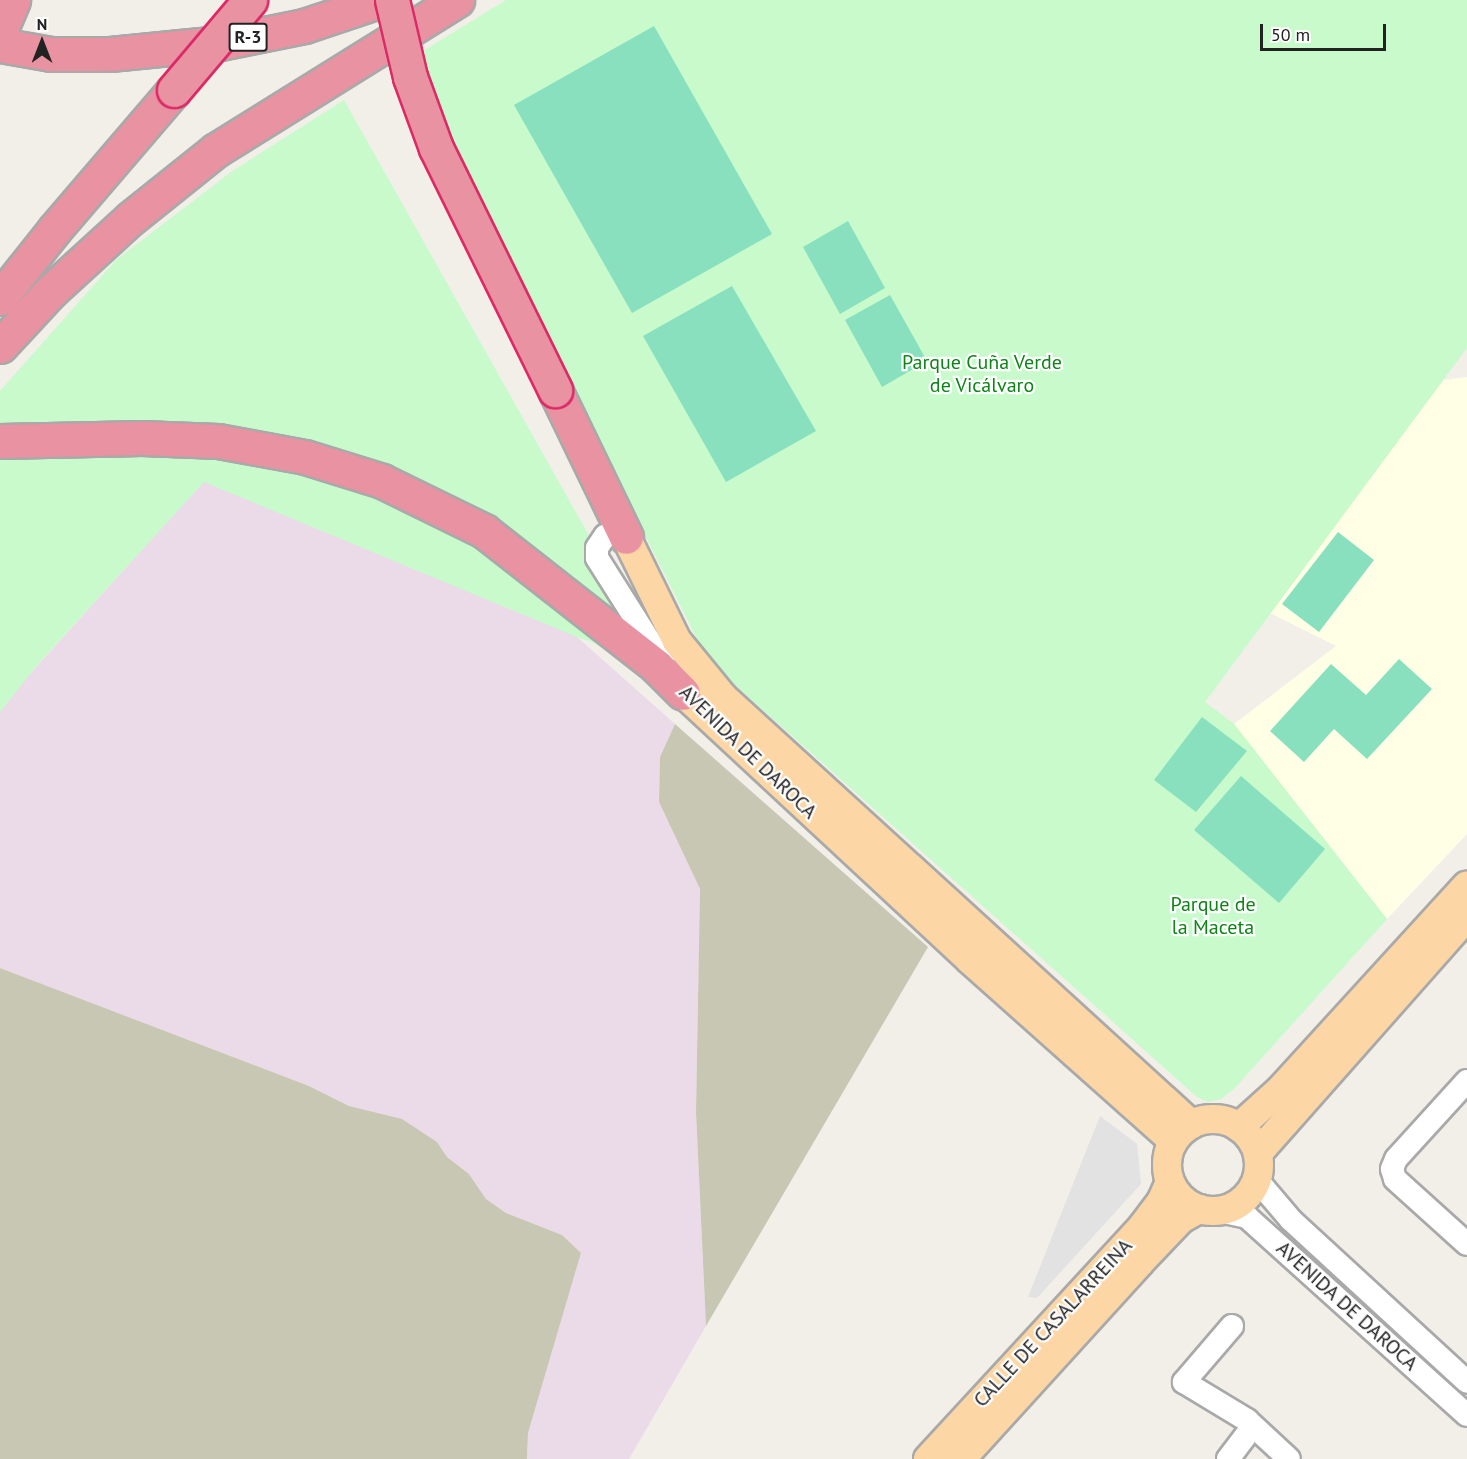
<!DOCTYPE html>
<meta charset="utf-8">
<style>
body{margin:0}
#map{position:relative;width:1467px;height:1459px;overflow:hidden;background:#f2efe9;font-family:"PT Sans",sans-serif}
div>[style]{position:absolute}
.industrial>*{inset:0;background:#ebdbe8}
.education>*{inset:0;background:#ffffe5}
.construction>*{inset:0;background:#c7c7b4}
.park>*{inset:0;background:#c8facc}
.pitch>*{inset:0;background:#88e0be}
.parking>*{inset:0;background:#e2e2e2}
.roads{filter:drop-shadow(2px 0 #a9a9a9) drop-shadow(-2px 0 #a9a9a9) drop-shadow(0 2px #a9a9a9) drop-shadow(0 -2px #a9a9a9)}
.minor>*{height:22px;margin:-11px;padding:0 11px;transform-origin:11px;border-radius:11px;background:#fff}
.major>*{height:28px;margin:-14px;padding:0 14px;transform-origin:14px;border-radius:14px;background:#fcd6a4}
.major>.ring{margin:-14px;padding:0;box-sizing:content-box;background:none;border:28px solid #fcd6a4;border-radius:50%}
.highway>*{height:33px;margin:-16.5px;padding:0 16.5px;transform-origin:16.5px;border-radius:16.5px;background:#e892a2}
.bridges{filter:drop-shadow(2px 0 #dc2a67) drop-shadow(-2px 0 #dc2a67) drop-shadow(0 2px #dc2a67) drop-shadow(0 -2px #dc2a67)}
.highway-bridge>*{height:33px;margin:-16.5px;padding:0 16.5px;transform-origin:16.5px;border-radius:16.5px;background:#e892a2}
span{translate:-50% -50%;white-space:nowrap;text-align:center;line-height:1.15;-webkit-text-stroke:4.5px #fff;paint-order:stroke}
.shield-label span{padding:2px 4px;background:#fff;border:2px solid;border-radius:4px;-webkit-text-stroke-width:0}
.shield-label{font-size:18px;color:#222;font-weight:700}
.park-label{font-size:20px;color:#0c8416}
.street-label{font-size:20px;color:#222}
.north{position:absolute;left:12px;top:12px;width:60px;height:60px;-webkit-text-stroke:4px #fff;paint-order:stroke;rotate:0deg;font-size:16px;font-weight:700;line-height:24px;text-align:center;color:#222}
.north::after{content:'';display:block;margin:auto;width:21px;height:27px;background:#222;clip-path:polygon(50% 0,100% 100%,50% 72%,0 100%)}
.scale{position:absolute;left:1260px;top:24px;width:126px;height:27px;box-sizing:border-box;border:3px solid #222;border-top:0;padding-left:8px;font-size:18px;line-height:21px;white-space:nowrap;color:#222;-webkit-text-stroke:4px #fff;paint-order:stroke}
</style>
<div id="map">
<div class="industrial">
<i style="clip-path:polygon(204px 481px,562px 629px,577px 637px,675px 724px,660px 757px,659px 802px,700px 889px,696px 1112px,706px 1326px,629px 1459px,527px 1459px,528px 1433px,581px 1253px,562px 1235px,506px 1213px,486px 1199px,469px 1174px,447px 1157px,437px 1142px,402px 1120px,349px 1106px,309px 1086px,0 968px,0 707px)"></i>
</div>
<div class="education">
<i style="clip-path:polygon(1467px 377px,1467px 834px,1387px 919px,1234px 724px,1336px 646px,1270px 613px,1443px 380px)"></i>
</div>
<div class="construction">
<i style="clip-path:polygon(675px 724px,928px 947px,706px 1326px,696px 1112px,700px 889px,659px 802px,660px 757px)"></i>
<i style="clip-path:polygon(0 968px,309px 1086px,349px 1106px,402px 1119px,437px 1142px,447px 1157px,469px 1174px,486px 1199px,506px 1213px,562px 1235px,581px 1253px,528px 1433px,527px 1459px,0 1459px)"></i>
</div>
<div class="park">
<i style="clip-path:polygon(506px 0,1467px 0,1467px 348px,1205px 702px,1234px 724px,1387px 919px,1233px 1090px,1221px 1099px,1208px 1102px,1197px 1097px,708px 661px,428px 103px,413px 57px)"></i>
<i style="clip-path:polygon(344px 100px,663px 667px,577px 637px,204px 482px,38px 664px,0 712px,0 391px,116px 260px,231px 172px)"></i>
</div>
<div class="pitch">
<i style="clip-path:polygon(654px 26px,772px 234px,632px 313px,514px 105px)"></i>
<i style="clip-path:polygon(848px 221px,885px 288px,840px 314px,803px 247px)"></i>
<i style="clip-path:polygon(732px 286px,816px 431px,726px 482px,643px 336px)"></i>
<i style="clip-path:polygon(890px 295px,927px 361px,882px 387px,845px 320px)"></i>
<i style="clip-path:polygon(1338px 532px,1374px 560px,1319px 632px,1282px 604px)"></i>
<i style="clip-path:polygon(1399px 659px,1432px 689px,1367px 759px,1334px 729px,1304px 762px,1270px 731px,1331px 664px,1366px 695px)"></i>
<i style="clip-path:polygon(1202px 717px,1247px 751px,1196px 812px,1154px 780px)"></i>
<i style="clip-path:polygon(1241px 776px,1325px 849px,1279px 903px,1194px 830px)"></i>
</div>
<div class="parking">
<i style="clip-path:polygon(1100px 1116px,1137px 1144px,1141px 1184px,1037px 1298px,1028px 1297px)"></i>
</div>
<div class="roads">
<div class="minor">
<i style="left:626px;top:537px;width:13px;rotate:-162deg"></i>
<i style="left:614px;top:533px;width:9px;rotate:162deg"></i>
<i style="left:605px;top:536px;width:14px;rotate:124deg"></i>
<i style="left:597px;top:548px;width:10px;rotate:90deg"></i>
<i style="left:597px;top:558px;width:125px;rotate:57.7deg"></i>
<i style="left:1467px;top:1081px;width:105px;rotate:132.3deg"></i>
<i style="left:1396px;top:1159px;width:11px;rotate:112deg"></i>
<i style="left:1392px;top:1169px;width:10px;rotate:73deg"></i>
<i style="left:1395px;top:1179px;width:97px;rotate:42.1deg"></i>
<i style="left:1257px;top:1180px;width:52px;rotate:49.6deg"></i>
<i style="left:1291px;top:1220px;width:239px;rotate:42.6deg"></i>
<i style="left:1219px;top:1211px;width:29px;rotate:12deg"></i>
<i style="left:1247px;top:1217px;width:296px;rotate:42deg"></i>
<i style="left:1232px;top:1326px;width:74px;rotate:130.6deg"></i>
<i style="left:1184px;top:1382px;width:74px;rotate:31.1deg"></i>
<i style="left:1247px;top:1420px;width:57px;rotate:42.9deg"></i>
<i style="left:1228px;top:1459px;width:41px;rotate:-52.9deg"></i>
</div>
<div class="major">
<i style="left:626px;top:537px;width:116px;rotate:63.9deg"></i>
<i style="left:677px;top:641px;width:72px;rotate:50.6deg"></i>
<i style="left:723px;top:697px;width:634px;rotate:42.38deg"></i>
<i style="left:683px;top:693px;width:391px;rotate:42.9deg"></i>
<i style="left:969px;top:959px;width:273px;rotate:41.7deg"></i>
<i class="ring" style="left:1167px;top:1119px;width:64px;height:64px"></i>
<i style="left:1239px;top:1127px;width:55px;rotate:-42.1deg"></i>
<i style="left:1280px;top:1090px;width:277px;rotate:-47.6deg"></i>
<i style="left:1258px;top:1153px;width:315px;rotate:-48.5deg"></i>
<i style="left:928px;top:1459px;width:316px;rotate:-47.3deg"></i>
<i style="left:1142px;top:1227px;width:31px;rotate:-53deg"></i>
<i style="left:1161px;top:1202px;width:22px;rotate:-66deg"></i>
<i style="left:961px;top:1459px;width:266px;rotate:-47.7deg"></i>
<i style="left:1140px;top:1262px;width:59px;rotate:-46.4deg"></i>
<i style="left:1181px;top:1219px;width:21px;rotate:-29deg"></i>
</div>
<div class="highway">
<i style="left:0;top:31px;width:34px;rotate:-67deg"></i>
<i style="left:0;top:45px;width:52px;rotate:10deg"></i>
<i style="left:51px;top:54px;width:59px"></i>
<i style="left:110px;top:54px;width:111px;rotate:-5.7deg"></i>
<i style="left:220px;top:43px;width:86px;rotate:-11.4deg"></i>
<i style="left:304px;top:26px;width:82px;rotate:-18.4deg"></i>
<i style="left:0;top:298px;width:87px;rotate:-51.5deg"></i>
<i style="left:54px;top:230px;width:184px;rotate:-49.4deg"></i>
<i style="left:0;top:346px;width:75px;rotate:-47.2deg"></i>
<i style="left:51px;top:291px;width:108px;rotate:-42.4deg"></i>
<i style="left:131px;top:218px;width:109px;rotate:-38.7deg"></i>
<i style="left:216px;top:150px;width:284px;rotate:-31.9deg"></i>
<i style="left:555px;top:390px;width:163px;rotate:64.2deg"></i>
<i style="left:0;top:441px;width:142px;rotate:-1.2deg"></i>
<i style="left:142px;top:438px;width:76px;rotate:2.3deg"></i>
<i style="left:218px;top:441px;width:88px;rotate:10.4deg"></i>
<i style="left:305px;top:457px;width:81px;rotate:17.3deg"></i>
<i style="left:382px;top:481px;width:114px;rotate:26.1deg"></i>
<i style="left:484px;top:531px;width:219px;rotate:38.1deg"></i>
<i style="left:656px;top:666px;width:38px;rotate:45deg"></i>
</div>
</div>
<div class="bridges">
<div class="highway-bridge">
<i style="left:392px;top:0;width:79px;rotate:76.8deg"></i>
<i style="left:410px;top:77px;width:76px;rotate:69.9deg"></i>
<i style="left:436px;top:148px;width:270px;rotate:63.8deg"></i>
<i style="left:174px;top:90px;width:118px;rotate:-49.8deg"></i>
</div>
</div>
<div class="shield-label">
<span style="left:248px;top:37px">R-3</span>
</div>
<div class="park-label">
<span style="left:982px;top:374px">Parque Cuña Verde<br>de Vicálvaro</span>
<span style="left:1213px;top:916px">Parque de<br>la Maceta</span>
</div>
<div class="street-label">
<span style="left:748px;top:752px;rotate:44deg">AVENIDA DE DAROCA</span>
<span style="left:1347px;top:1306px;rotate:42deg">AVENIDA DE DAROCA</span>
<span style="left:1053px;top:1323px;rotate:-47deg">CALLE DE CASALARREINA</span>
</div>
<div class="north">N</div>
<div class="scale">50 m</div>
</div>
